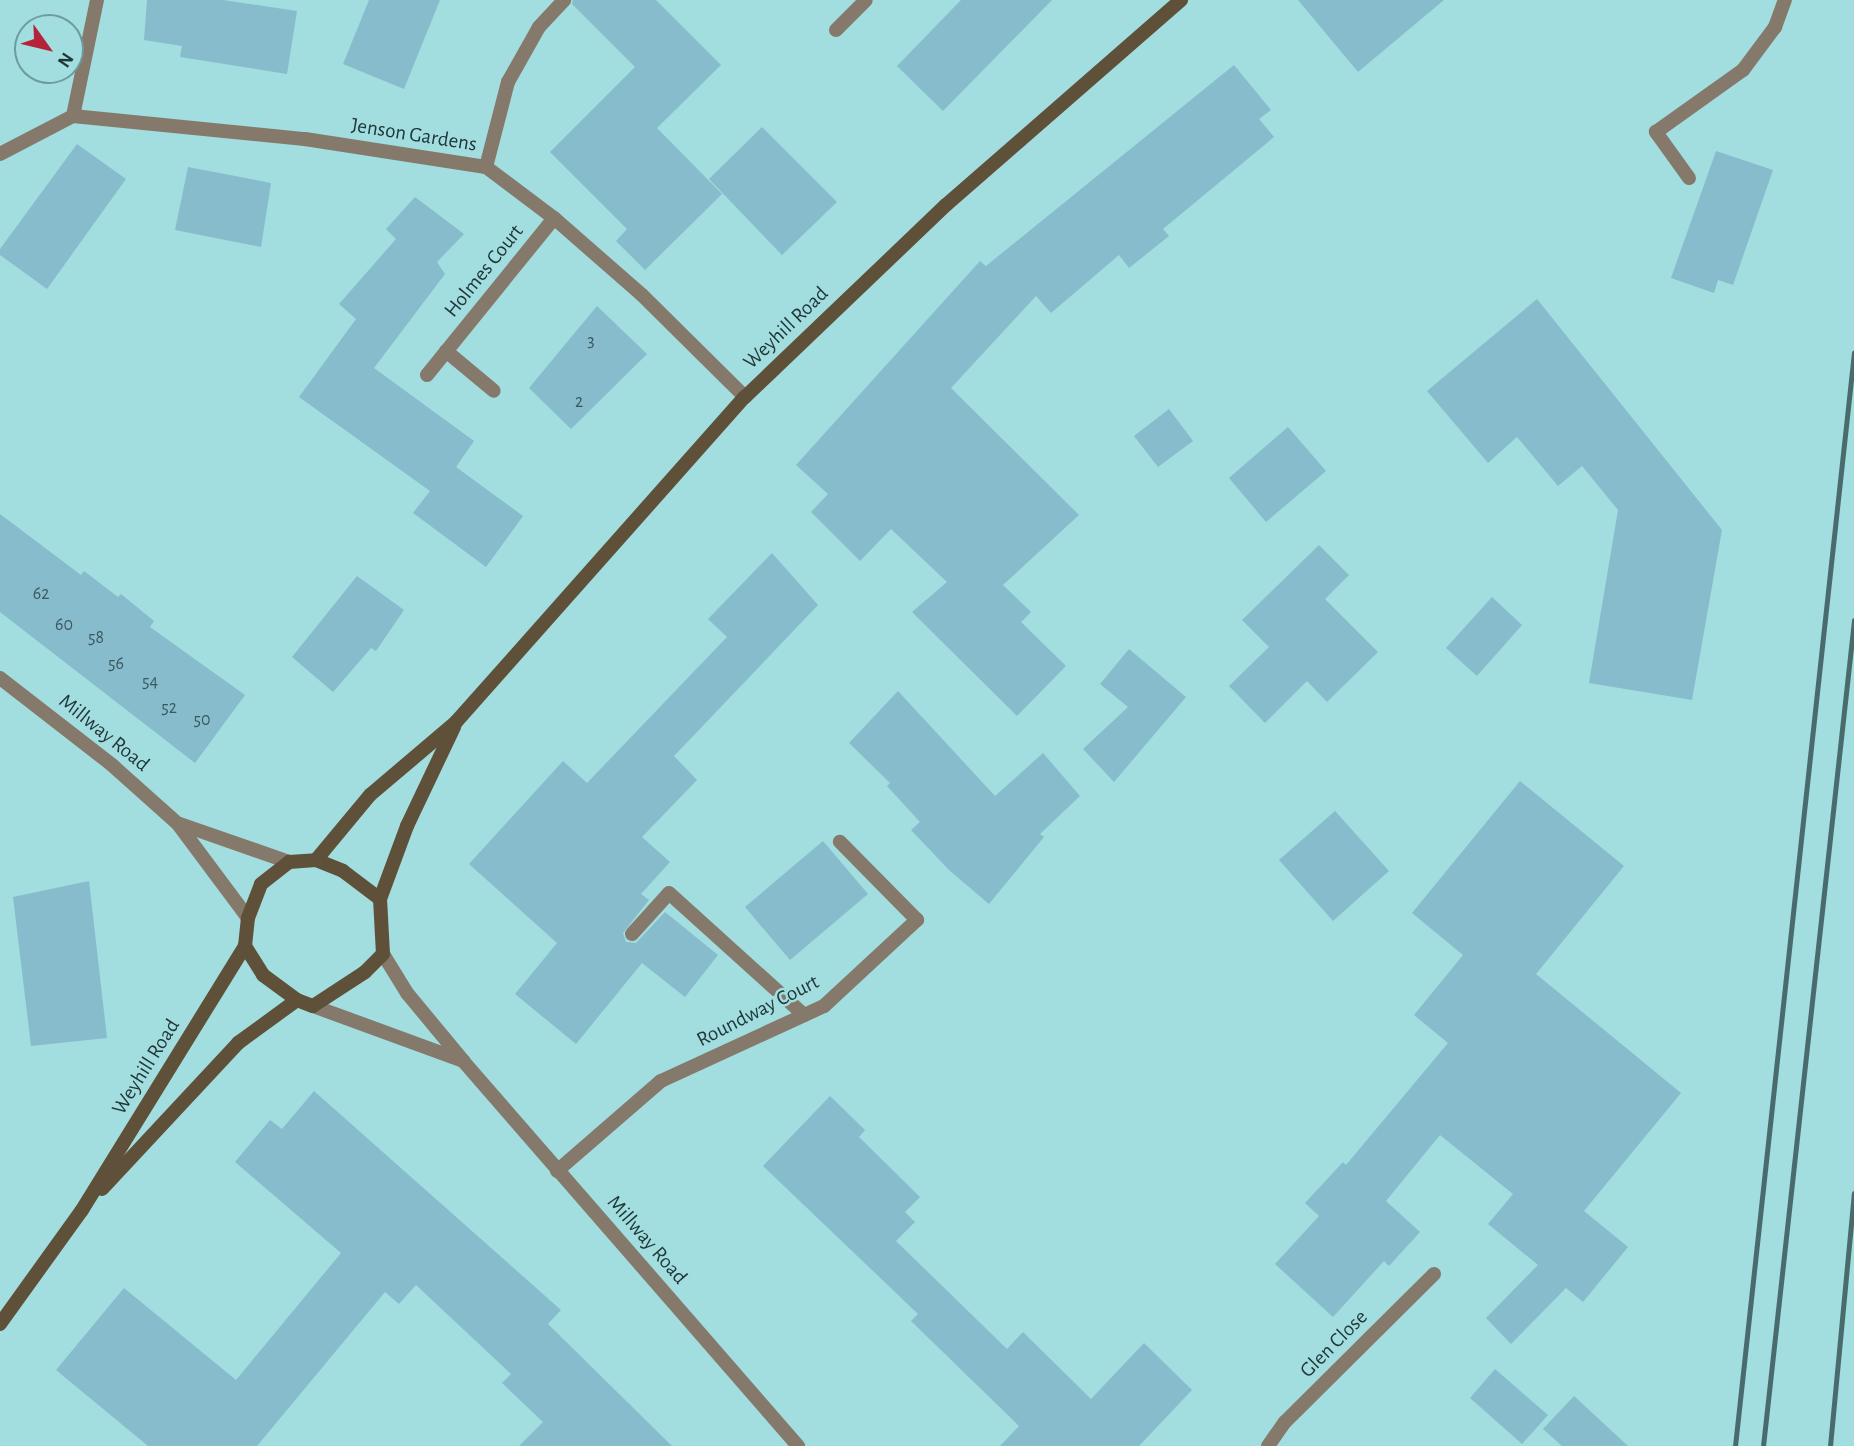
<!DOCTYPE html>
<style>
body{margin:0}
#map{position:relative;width:1854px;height:1446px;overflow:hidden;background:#a2dddf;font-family:"Alegreya Sans",sans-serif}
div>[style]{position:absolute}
.building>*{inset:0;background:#87bccc}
.minor>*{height:14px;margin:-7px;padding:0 7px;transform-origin:7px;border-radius:7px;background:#84796a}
.tertiary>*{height:14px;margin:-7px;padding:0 7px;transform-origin:7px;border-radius:7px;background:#84796a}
.secondary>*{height:14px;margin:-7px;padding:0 7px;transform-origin:7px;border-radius:7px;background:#5f5139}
.rail>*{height:5px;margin:-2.5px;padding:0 2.5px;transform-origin:2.5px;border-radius:2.5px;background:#496b6d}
span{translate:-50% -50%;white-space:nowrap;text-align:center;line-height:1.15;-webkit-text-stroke:5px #a2dddf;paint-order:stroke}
.number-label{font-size:18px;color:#3a595e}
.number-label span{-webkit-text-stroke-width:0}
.street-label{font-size:21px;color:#213839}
.north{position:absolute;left:14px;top:14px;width:70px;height:70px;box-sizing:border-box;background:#a2dddf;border:2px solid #6e9b9d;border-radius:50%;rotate:124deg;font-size:19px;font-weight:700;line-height:28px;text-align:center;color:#213839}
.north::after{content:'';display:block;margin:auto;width:24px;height:32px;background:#b5233b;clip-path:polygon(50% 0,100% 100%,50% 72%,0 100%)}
</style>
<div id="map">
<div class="building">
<i style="clip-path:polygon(147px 0,223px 0,297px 11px,287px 74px,180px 57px,182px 46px,144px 40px)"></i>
<i style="clip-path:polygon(369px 0,440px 0,404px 89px,343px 64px)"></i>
<i style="clip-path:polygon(573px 0,656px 0,721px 65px,657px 128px,722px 194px,645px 270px,616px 241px,627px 229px,550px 152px,635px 67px,572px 4px)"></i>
<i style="clip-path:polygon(961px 0,1052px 0,943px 111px,897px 66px)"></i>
<i style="clip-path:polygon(1298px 0,1444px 0,1358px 72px)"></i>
<i style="clip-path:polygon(1234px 65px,1271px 110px,1259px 119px,1274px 137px,1163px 229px,1169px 236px,1129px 268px,1119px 255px,1051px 313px,1036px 296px,951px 388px,1079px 515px,1003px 585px,1031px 612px,1021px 622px,1066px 666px,1017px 716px,912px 612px,947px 582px,891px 529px,860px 561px,811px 512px,828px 494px,796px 465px,980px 261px,986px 266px)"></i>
<i style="clip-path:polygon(762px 127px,837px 202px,782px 255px,709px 179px)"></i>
<i style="clip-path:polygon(77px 144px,126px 179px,47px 289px,0 255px,0 249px)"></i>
<i style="clip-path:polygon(1716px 151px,1773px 170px,1733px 285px,1718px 280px,1714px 293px,1671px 278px)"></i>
<i style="clip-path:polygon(188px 167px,271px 183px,261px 247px,175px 230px)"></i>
<i style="clip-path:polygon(415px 197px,464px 234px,437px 262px,445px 274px,374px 368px,474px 441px,456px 467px,523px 516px,486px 567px,413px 513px,430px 491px,299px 397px,356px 319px,339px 304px,396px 239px,386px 229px)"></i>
<i style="clip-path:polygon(1537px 299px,1722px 530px,1692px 700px,1589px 683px,1618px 510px,1582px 466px,1558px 486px,1517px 437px,1488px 463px,1427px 391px)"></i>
<i style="clip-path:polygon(597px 306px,647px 354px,571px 429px,529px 388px)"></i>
<i style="clip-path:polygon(1169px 409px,1193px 441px,1158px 467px,1134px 436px)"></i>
<i style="clip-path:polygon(1288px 427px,1326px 471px,1266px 522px,1229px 478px)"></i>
<i style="clip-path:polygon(0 514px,81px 575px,84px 571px,118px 597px,121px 594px,154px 621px,150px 627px,245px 695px,195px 763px,0 612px)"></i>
<i style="clip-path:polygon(1319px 545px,1349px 575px,1325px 599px,1378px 652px,1327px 702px,1307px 681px,1265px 723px,1229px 686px,1269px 647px,1242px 620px)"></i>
<i style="clip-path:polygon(772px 553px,818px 605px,674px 756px,697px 780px,642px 837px,670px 862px,641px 894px,649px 900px,623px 933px,626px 942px,636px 943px,665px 912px,718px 955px,685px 997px,642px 963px,576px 1044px,515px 994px,557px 943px,469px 864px,563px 761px,587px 783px,727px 637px,708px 619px)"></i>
<i style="clip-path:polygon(357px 576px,404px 610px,376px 651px,371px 648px,333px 692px,292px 657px)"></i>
<i style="clip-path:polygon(1492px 597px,1522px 625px,1477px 676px,1446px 648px)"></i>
<i style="clip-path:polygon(1129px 649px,1186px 697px,1114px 782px,1083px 749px,1128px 707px,1100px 684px)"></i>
<i style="clip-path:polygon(898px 691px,995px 796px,1043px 753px,1080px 796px,1040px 834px,1044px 837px,989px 904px,950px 871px,911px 830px,920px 822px,887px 786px,890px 783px,849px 743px)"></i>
<i style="clip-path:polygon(1520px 781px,1624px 866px,1536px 974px,1681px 1093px,1584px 1211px,1628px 1247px,1583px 1302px,1566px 1288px,1511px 1344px,1486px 1318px,1538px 1265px,1488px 1224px,1513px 1194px,1440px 1135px,1386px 1201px,1420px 1232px,1389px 1266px,1384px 1261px,1333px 1317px,1275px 1264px,1319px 1216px,1305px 1203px,1343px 1162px,1346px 1165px,1448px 1043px,1414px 1015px,1463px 955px,1412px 913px)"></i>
<i style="clip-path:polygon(1335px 811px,1389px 871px,1333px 921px,1279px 860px)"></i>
<i style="clip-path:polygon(823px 841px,868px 894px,790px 960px,745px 907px)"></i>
<i style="clip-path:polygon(89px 881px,107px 1038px,31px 1046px,13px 897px)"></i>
<i style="clip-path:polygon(314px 1091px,561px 1310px,548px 1324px,672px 1446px,519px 1446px,543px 1422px,502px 1383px,511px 1374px,416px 1285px,399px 1304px,385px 1292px,257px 1446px,148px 1446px,56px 1370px,124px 1288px,236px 1380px,341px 1253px,235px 1162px,270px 1120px,282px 1129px)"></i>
<i style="clip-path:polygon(830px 1096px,865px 1130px,859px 1137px,920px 1197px,905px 1212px,915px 1222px,896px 1241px,1007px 1349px,1023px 1332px,1091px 1399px,1144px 1343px,1192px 1390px,1139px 1446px,1000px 1446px,1019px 1426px,911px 1321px,918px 1314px,763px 1166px)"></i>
<i style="clip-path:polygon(1495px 1369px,1548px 1415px,1522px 1444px,1470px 1398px)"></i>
<i style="clip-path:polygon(1574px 1396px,1628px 1446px,1562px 1446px,1543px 1429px)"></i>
</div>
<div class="minor">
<i style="left:836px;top:30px;width:42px;rotate:-45deg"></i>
<i style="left:73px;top:116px;width:118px;rotate:-78.3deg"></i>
<i style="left:0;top:154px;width:82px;rotate:-27.5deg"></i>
<i style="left:73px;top:116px;width:233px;rotate:5.7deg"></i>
<i style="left:305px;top:139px;width:183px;rotate:8.8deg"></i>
<i style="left:486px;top:167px;width:85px;rotate:36.9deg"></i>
<i style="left:554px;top:218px;width:117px;rotate:41.2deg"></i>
<i style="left:642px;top:295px;width:145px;rotate:44.7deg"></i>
<i style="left:486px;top:167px;width:88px;rotate:-75.5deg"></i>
<i style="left:508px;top:82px;width:63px;rotate:-60.6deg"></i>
<i style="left:539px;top:27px;width:37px;rotate:-47deg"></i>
<i style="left:1689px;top:178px;width:57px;rotate:-125.7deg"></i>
<i style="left:1656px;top:132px;width:107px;rotate:-35.5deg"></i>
<i style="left:1743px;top:70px;width:54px;rotate:-53.3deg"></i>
<i style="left:1775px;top:27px;width:29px;rotate:-70deg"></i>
<i style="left:446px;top:351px;width:62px;rotate:39.8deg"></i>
<i style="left:427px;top:375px;width:202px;rotate:-51deg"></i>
<i style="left:632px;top:934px;width:55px;rotate:-47.9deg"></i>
<i style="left:669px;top:893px;width:182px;rotate:42.1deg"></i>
<i style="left:557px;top:1171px;width:138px;rotate:-40.9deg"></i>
<i style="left:661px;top:1081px;width:179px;rotate:-24.7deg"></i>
<i style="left:824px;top:1006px;width:127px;rotate:-42.8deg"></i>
<i style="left:917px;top:920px;width:110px;rotate:-134.6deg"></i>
<i style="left:1268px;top:1446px;width:29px;rotate:-55deg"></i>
<i style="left:1285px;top:1422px;width:210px;rotate:-44.8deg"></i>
</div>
<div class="tertiary">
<i style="left:0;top:678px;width:142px;rotate:37.8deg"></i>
<i style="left:112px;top:765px;width:89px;rotate:41.8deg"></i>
<i style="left:178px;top:824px;width:117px;rotate:53.3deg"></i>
<i style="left:180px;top:824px;width:115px;rotate:19.2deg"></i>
<i style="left:383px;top:954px;width:46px;rotate:58.4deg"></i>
<i style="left:407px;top:993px;width:89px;rotate:50.4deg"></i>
<i style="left:464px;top:1062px;width:509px;rotate:48.98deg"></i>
<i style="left:313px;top:1006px;width:160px;rotate:20.1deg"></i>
</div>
<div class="secondary">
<i style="left:316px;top:860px;width:85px;rotate:-50.3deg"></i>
<i style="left:370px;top:795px;width:113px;rotate:-40.3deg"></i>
<i style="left:456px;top:722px;width:435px;rotate:-48.4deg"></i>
<i style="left:745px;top:397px;width:278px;rotate:-43.7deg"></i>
<i style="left:946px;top:205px;width:312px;rotate:-41.1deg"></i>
<i style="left:245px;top:946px;width:34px;rotate:58deg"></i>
<i style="left:263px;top:975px;width:42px;rotate:36.3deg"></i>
<i style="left:297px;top:1000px;width:17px;rotate:21deg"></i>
<i style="left:313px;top:1006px;width:62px;rotate:-33.2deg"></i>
<i style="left:365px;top:972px;width:25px;rotate:-45deg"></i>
<i style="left:383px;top:954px;width:55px;rotate:-93.1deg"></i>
<i style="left:380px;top:899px;width:78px;rotate:-69.7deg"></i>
<i style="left:407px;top:826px;width:110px;rotate:-64.6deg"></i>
<i style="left:102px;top:1189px;width:200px;rotate:-47deg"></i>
<i style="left:238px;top:1043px;width:73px;rotate:-36.1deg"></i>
<i style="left:0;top:1324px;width:140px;rotate:-54.3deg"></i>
<i style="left:82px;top:1210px;width:310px;rotate:-58.3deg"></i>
<i style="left:245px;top:946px;width:28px;rotate:-84deg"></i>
<i style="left:248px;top:918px;width:36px;rotate:-69deg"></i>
<i style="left:261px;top:884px;width:36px;rotate:-38deg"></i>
<i style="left:289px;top:862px;width:27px;rotate:-4deg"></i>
<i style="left:316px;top:860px;width:29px;rotate:22deg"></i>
<i style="left:343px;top:871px;width:46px;rotate:37.1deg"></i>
</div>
<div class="rail">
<i style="left:1735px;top:1446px;width:1100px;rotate:-83.79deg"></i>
<i style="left:1763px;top:1446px;width:831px;rotate:-83.71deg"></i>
<i style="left:1830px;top:1446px;width:254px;rotate:-84.6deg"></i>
</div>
<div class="number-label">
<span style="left:591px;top:341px">3</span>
<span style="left:579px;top:402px">2</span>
<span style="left:41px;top:594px">62</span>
<span style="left:64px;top:625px">60</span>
<span style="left:96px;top:638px">58</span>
<span style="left:116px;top:664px">56</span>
<span style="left:150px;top:682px">54</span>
<span style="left:169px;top:708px">52</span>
<span style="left:202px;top:720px">50</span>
</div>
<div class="street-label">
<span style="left:414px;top:135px;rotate:9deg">Jenson Gardens</span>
<span style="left:484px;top:271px;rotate:-51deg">Holmes Court</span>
<span style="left:786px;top:328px;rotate:-44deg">Weyhill Road</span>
<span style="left:104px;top:733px;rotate:39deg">Millway Road</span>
<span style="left:758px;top:1011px;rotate:-27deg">Roundway Court</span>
<span style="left:146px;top:1067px;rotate:-58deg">Weyhill Road</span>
<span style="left:647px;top:1240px;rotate:49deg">Millway Road</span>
<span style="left:1334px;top:1344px;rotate:-45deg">Glen Close</span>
</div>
<div class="north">N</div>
</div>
